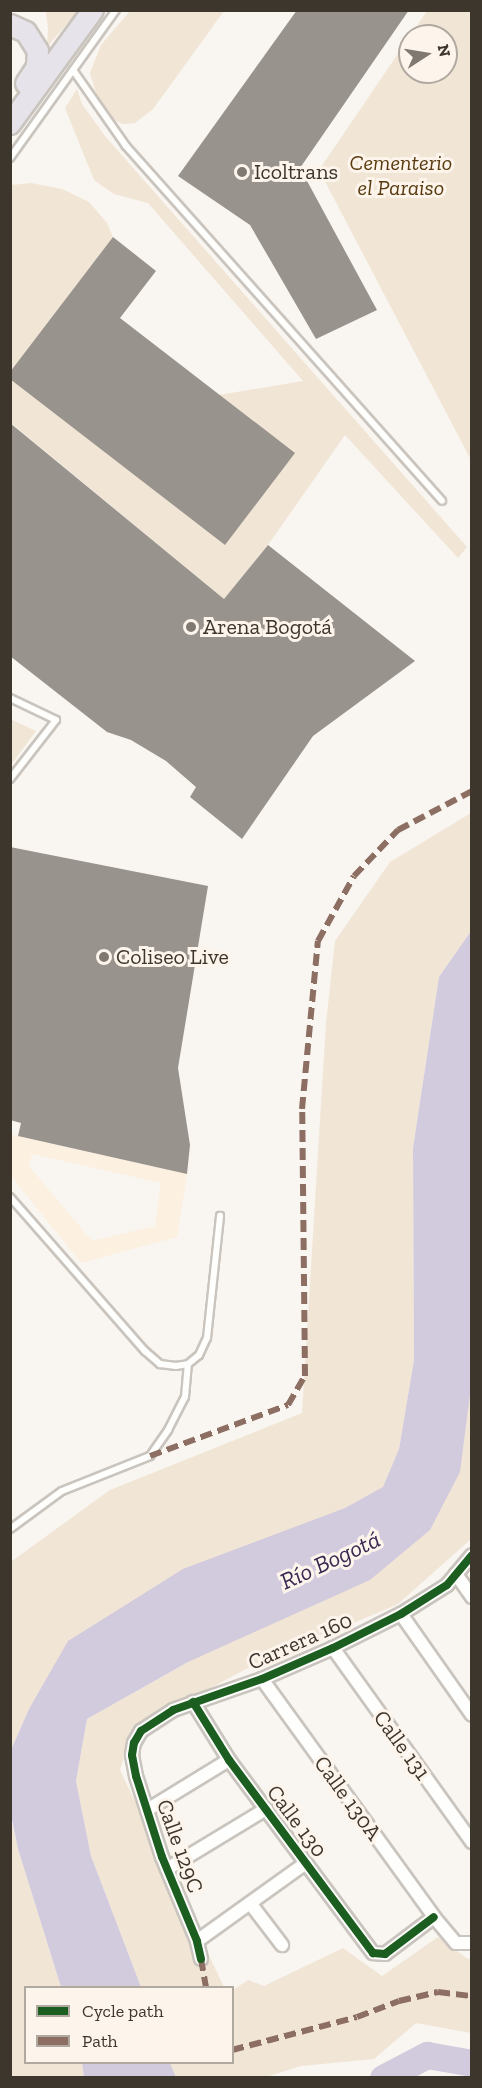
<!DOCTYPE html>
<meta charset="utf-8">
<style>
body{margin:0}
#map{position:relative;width:482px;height:2088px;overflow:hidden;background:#f9f5f0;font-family:"Zilla Slab",serif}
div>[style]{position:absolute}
.built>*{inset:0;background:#fcf0e1}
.green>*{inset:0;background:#f1e5d6}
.water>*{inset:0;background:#d2cadd}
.river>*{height:27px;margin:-13.5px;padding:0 13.5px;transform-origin:13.5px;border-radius:13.5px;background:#d2cadd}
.building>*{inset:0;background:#98938d}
.roads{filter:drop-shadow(2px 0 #c9c4bd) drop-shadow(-2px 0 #c9c4bd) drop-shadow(0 2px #c9c4bd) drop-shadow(0 -2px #c9c4bd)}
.service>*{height:6px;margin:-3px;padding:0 3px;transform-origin:3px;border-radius:3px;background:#fefefd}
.minor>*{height:12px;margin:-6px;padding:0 6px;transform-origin:6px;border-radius:6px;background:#fefefd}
.trunk>*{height:20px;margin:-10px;padding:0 10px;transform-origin:10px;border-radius:10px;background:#e6e3ea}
.quiet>*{height:6px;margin-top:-3px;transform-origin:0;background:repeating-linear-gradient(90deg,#8d6e63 0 12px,transparent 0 18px)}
.cycleway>*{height:8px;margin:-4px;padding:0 4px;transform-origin:4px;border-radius:4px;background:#1b5e20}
.dots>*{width:16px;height:16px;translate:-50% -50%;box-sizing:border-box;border:3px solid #fdf5ec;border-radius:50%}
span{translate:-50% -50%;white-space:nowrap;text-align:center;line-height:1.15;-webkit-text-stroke:6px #fdf5ec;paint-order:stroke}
.park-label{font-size:22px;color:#593a0f;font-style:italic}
.poi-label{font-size:22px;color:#3d362d}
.left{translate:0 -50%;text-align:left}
.street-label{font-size:22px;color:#3d362d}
.water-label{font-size:24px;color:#372951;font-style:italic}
.frame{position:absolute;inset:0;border:12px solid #3d362d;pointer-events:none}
.legend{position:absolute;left:24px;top:1986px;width:210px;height:78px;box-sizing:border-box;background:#fdf5ec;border:2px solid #b0a9a0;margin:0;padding:8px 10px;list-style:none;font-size:18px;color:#3d362d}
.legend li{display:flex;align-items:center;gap:12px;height:30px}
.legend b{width:30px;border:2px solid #b0a9a0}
.north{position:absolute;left:398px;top:24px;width:60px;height:60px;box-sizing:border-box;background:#fdf5ec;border:2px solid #b0a9a0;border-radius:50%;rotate:78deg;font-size:16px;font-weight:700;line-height:24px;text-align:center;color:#3d362d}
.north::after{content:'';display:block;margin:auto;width:21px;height:27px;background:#7f7971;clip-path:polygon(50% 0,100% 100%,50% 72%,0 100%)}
</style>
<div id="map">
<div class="built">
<i style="clip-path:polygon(evenodd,10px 1134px,187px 1174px,177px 1237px,81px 1263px,11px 1176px,10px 1134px,32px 1154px,161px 1183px,155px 1226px,92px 1241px,29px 1166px,32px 1154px)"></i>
</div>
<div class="green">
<i style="clip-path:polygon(130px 11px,224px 11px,153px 109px,135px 123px,123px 124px,114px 120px,98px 100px,90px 73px,101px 45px)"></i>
<i style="clip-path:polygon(evenodd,427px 11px,471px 11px,471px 460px,319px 170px,427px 11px,410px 36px,446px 36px,446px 72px,410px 72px,410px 36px)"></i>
<i style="clip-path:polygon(46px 12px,77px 12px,47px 47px,48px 29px)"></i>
<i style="clip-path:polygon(77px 89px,82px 104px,105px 136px,467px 547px,458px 558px,345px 435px,268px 545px,224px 599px,11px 423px,10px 379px,219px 395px,303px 381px,148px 203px,114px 194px,94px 180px,65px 108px)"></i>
<i style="clip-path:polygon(31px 183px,62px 189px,89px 202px,107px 223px,113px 237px,11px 372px,11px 185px)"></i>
<i style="clip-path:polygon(10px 719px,36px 731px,11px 765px,10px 765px)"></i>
<i style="clip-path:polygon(471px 813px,471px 931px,439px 977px,413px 1148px,414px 1360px,399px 1449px,383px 1488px,345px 1508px,29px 1709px,11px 1750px,12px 1561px,110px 1490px,302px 1413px,326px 1023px,335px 941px,390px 862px)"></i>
<i style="clip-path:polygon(471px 1379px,471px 1539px,398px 1604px,248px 1668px,132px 1730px,120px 1770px,224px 1987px,141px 1987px,91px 1856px,76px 1781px,87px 1719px,188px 1662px,460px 1472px)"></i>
<i style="clip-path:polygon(10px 1815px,18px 1849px,61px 1987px,26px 1988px,26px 2062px,82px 2063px,84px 2077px,11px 2077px)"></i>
<i style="clip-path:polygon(438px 1937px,468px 1959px,471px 1958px,471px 2033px,416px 2023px,374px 2059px,301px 2066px,266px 2077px,176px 2077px,170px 2063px,232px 2062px,233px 1990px,248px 1980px,264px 1986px,343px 1948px,382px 1976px)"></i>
</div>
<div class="water">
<i style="clip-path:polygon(471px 931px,472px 1379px,460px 1472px,430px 1530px,370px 1580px,188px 1662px,87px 1719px,76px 1781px,91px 1856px,141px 1987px,61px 1987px,18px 1849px,11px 1815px,11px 1750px,29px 1709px,68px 1641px,183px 1569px,345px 1508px,383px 1487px,399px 1449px,414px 1360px,413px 1148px,439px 977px)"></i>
<i style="clip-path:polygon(82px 2063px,170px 2063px,176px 2077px,84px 2077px)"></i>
</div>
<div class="river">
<i style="left:383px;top:2078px;width:50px;rotate:-27.6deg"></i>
<i style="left:427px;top:2055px;width:46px;rotate:10.1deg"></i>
</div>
<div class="building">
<i style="clip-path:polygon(297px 10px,409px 10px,300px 168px,377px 310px,316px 339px,250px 225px,178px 176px)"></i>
<i style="clip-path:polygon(113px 237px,156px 271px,120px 318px,295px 453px,225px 545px,10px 379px,10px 372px)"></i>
<i style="clip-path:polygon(10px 423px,224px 599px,268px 545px,415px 661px,313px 736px,242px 839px,190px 797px,196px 787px,166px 761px,131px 740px,107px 732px,10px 656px)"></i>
<i style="clip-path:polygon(10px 847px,208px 886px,178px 1068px,190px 1145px,187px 1174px,18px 1136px,21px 1123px,10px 1120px)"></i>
</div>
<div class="roads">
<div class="service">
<i style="left:73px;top:70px;width:93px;rotate:55.1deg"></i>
<i style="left:126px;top:146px;width:475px;rotate:48.3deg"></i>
<i style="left:10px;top:158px;width:182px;rotate:-54.4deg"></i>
<i style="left:10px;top:698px;width:51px;rotate:25.6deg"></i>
<i style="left:56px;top:720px;width:75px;rotate:127.9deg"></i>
<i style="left:10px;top:1197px;width:205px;rotate:48.8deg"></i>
<i style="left:145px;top:1351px;width:20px;rotate:41deg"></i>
<i style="left:160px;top:1364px;width:16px;rotate:7deg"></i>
<i style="left:176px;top:1366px;width:12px;rotate:-9deg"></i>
<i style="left:188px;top:1364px;width:14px;rotate:-39deg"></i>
<i style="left:199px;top:1355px;width:19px;rotate:-65deg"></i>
<i style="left:207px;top:1338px;width:123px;rotate:-83.9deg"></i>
<i style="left:10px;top:1529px;width:64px;rotate:-36.2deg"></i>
<i style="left:62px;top:1491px;width:95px;rotate:-21.7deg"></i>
<i style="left:150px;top:1456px;width:32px;rotate:-55deg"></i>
<i style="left:168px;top:1430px;width:37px;rotate:-63deg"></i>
<i style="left:185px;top:1397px;width:33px;rotate:-85deg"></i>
</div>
<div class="minor">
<i style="left:456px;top:1574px;width:28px;rotate:55deg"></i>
<i style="left:401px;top:1614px;width:123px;rotate:54.9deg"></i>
<i style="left:333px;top:1648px;width:239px;rotate:54.4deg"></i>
<i style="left:262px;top:1679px;width:294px;rotate:54.1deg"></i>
<i style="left:434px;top:1917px;width:34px;rotate:50deg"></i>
<i style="left:456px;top:1943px;width:16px"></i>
<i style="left:193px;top:1702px;width:68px;rotate:58.2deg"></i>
<i style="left:229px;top:1760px;width:241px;rotate:53.3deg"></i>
<i style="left:373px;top:1953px;width:12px;rotate:5deg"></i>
<i style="left:385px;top:1954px;width:61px;rotate:-37.1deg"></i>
<i style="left:147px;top:1810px;width:96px;rotate:-31.4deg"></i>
<i style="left:167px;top:1869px;width:116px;rotate:-31.2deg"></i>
<i style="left:250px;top:1903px;width:53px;rotate:52.7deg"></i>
<i style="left:197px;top:1941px;width:134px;rotate:-35.6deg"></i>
<i style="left:201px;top:1959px;width:18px;rotate:-103deg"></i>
<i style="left:197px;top:1941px;width:91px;rotate:-112.6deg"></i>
<i style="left:162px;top:1857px;width:85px;rotate:-107.8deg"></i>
<i style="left:136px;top:1776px;width:21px;rotate:-101deg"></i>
<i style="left:132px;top:1755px;width:12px;rotate:-81deg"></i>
<i style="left:134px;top:1743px;width:14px;rotate:-60deg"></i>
<i style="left:141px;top:1731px;width:38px;rotate:-33deg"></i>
<i style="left:173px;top:1710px;width:94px;rotate:-19.2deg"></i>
<i style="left:262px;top:1679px;width:77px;rotate:-23.6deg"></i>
<i style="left:333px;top:1648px;width:76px;rotate:-26.6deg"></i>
<i style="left:401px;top:1614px;width:54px;rotate:-32.2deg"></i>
<i style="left:447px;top:1585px;width:39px;rotate:-50deg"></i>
</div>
<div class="trunk">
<i style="left:10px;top:25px;width:17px;rotate:24deg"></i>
<i style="left:26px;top:32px;width:22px;rotate:58deg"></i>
<i style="left:38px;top:51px;width:16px;rotate:94deg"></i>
<i style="left:37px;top:67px;width:20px;rotate:123deg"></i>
<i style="left:10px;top:124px;width:141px;rotate:-53.9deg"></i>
</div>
</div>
<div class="quiet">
<i style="left:150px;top:1456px;width:147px;rotate:-20.3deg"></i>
<i style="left:288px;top:1405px;width:34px;rotate:-60deg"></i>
<i style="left:305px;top:1376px;width:267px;rotate:-90.6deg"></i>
<i style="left:302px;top:1109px;width:169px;rotate:-84.6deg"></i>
<i style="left:318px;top:941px;width:74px;rotate:-61deg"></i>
<i style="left:354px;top:876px;width:64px;rotate:-46.3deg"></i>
<i style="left:398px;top:830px;width:84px;rotate:-27.8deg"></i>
<i style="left:201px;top:1959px;width:29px;rotate:80deg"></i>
<i style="left:232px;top:2050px;width:129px;rotate:-14.8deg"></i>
<i style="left:357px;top:2017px;width:45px;rotate:-20.9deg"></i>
<i style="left:399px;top:2001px;width:40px;rotate:-13deg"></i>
<i style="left:438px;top:1992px;width:34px;rotate:7deg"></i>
</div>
<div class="cycleway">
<i style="left:193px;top:1702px;width:68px;rotate:58.2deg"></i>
<i style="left:229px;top:1760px;width:241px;rotate:53.3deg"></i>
<i style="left:373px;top:1953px;width:12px;rotate:5deg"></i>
<i style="left:385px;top:1954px;width:61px;rotate:-37.1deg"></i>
<i style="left:201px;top:1959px;width:18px;rotate:-103deg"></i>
<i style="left:197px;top:1941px;width:91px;rotate:-112.6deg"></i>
<i style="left:162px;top:1857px;width:85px;rotate:-107.8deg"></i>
<i style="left:136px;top:1776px;width:21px;rotate:-101deg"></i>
<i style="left:132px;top:1755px;width:12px;rotate:-81deg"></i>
<i style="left:134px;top:1743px;width:14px;rotate:-60deg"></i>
<i style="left:141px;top:1731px;width:38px;rotate:-33deg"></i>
<i style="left:173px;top:1710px;width:94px;rotate:-19.2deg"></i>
<i style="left:262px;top:1679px;width:77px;rotate:-23.6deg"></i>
<i style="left:333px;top:1648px;width:76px;rotate:-26.6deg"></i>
<i style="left:401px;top:1614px;width:54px;rotate:-32.2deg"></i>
<i style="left:447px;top:1585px;width:39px;rotate:-50deg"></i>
</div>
<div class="dots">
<i style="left:242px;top:172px;background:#7f7971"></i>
<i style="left:191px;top:627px;background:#7f7971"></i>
<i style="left:104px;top:957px;background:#7f7971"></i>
</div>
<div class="park-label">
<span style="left:401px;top:175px">Cementerio<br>el Paraiso</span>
</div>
<div class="poi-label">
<span class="left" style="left:254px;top:172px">Icoltrans</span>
<span class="left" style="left:203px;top:627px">Arena Bogotá</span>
<span class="left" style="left:116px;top:957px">Coliseo Live</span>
</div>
<div class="street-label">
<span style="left:300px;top:1641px;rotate:-24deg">Carrera 160</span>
<span style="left:402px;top:1745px;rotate:54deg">Calle 131</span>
<span style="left:348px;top:1798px;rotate:54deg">Calle 130A</span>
<span style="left:297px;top:1821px;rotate:53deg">Calle 130</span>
<span style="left:180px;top:1846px;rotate:70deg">Calle 129C</span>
</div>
<div class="water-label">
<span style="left:330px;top:1560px;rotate:-25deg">Río Bogotá</span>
</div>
<div class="frame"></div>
<ul class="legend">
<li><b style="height:8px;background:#1b5e20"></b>Cycle path</li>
<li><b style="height:8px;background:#8d6e63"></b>Path</li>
</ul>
<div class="north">N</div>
</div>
